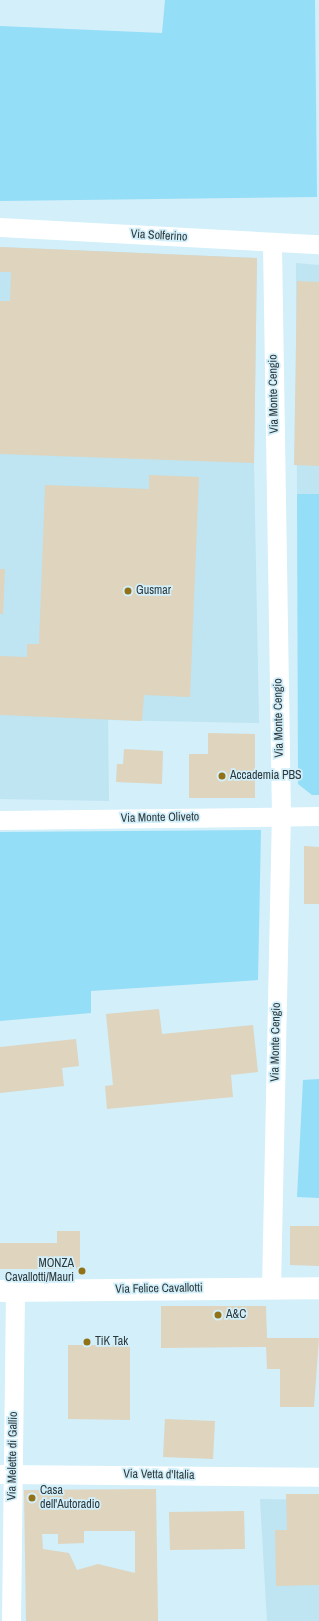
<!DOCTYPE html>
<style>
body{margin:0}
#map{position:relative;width:319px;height:1621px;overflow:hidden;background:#d2effa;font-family:"Archivo Narrow",sans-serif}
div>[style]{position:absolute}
.built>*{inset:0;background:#bfe4f2}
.green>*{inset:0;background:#95def8}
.building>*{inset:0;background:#dfd4bd}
.street>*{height:19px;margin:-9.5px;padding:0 9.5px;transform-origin:9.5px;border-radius:9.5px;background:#fff}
.secondary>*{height:22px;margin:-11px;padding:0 11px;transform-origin:11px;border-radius:11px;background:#fff}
.dots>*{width:11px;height:11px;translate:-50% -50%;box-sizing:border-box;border:2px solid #d2effa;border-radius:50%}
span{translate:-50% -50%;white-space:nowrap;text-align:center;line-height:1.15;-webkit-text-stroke:3.5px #d2effa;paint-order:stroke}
.street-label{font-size:12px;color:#2c383c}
.poi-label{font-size:12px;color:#2c383c}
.left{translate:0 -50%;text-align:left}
.right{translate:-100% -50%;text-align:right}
</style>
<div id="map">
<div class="built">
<i style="clip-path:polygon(0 247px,257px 258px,254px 463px,259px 723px,108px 720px,109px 801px,0 799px)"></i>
<i style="clip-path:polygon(296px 263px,319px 265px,319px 494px,297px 494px)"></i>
<i style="clip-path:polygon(260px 1499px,319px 1500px,319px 1621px,267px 1621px)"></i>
</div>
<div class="green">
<i style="clip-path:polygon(165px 0,315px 0,317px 197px,0 201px,0 26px,162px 33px)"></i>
<i style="clip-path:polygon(297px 494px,319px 494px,319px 795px,312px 795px,298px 784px)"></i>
<i style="clip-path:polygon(261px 830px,258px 980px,91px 991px,91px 1013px,0 1021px,0 832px)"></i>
<i style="clip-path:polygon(319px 1079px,319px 1198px,297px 1197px,303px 1080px)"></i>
</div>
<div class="building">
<i style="clip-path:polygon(0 247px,257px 258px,254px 463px,0 454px,0 301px,10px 301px,11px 272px,0 272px)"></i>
<i style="clip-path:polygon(297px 281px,319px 282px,319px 466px,294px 465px)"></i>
<i style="clip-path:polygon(149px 475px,199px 477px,190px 697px,144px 695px,142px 721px,0 715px,0 656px,27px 657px,27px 644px,39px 644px,45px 485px,149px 489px)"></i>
<i style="clip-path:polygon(0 569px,5px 569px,3px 614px,0 614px)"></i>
<i style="clip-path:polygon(208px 733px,255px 734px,255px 798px,189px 798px,189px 754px,208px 754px)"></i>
<i style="clip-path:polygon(124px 749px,163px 751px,162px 784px,116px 782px,117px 764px,123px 764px)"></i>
<i style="clip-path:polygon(304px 846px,319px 847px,319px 904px,304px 904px)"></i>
<i style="clip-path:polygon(159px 1009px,162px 1034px,253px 1025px,258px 1072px,231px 1075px,233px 1097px,107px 1109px,105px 1086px,113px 1085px,106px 1014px)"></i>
<i style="clip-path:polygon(76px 1039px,79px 1066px,62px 1068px,64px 1086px,0 1093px,0 1047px)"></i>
<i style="clip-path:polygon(290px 1226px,319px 1226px,319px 1266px,290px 1265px)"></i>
<i style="clip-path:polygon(57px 1231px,80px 1231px,80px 1269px,0 1269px,0 1243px,57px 1243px)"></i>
<i style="clip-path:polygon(161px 1306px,266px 1306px,267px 1338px,319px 1338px,314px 1407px,280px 1407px,280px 1369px,267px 1369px,266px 1347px,161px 1348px)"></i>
<i style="clip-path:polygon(68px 1345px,130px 1345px,130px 1420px,68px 1419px)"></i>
<i style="clip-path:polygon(165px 1419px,215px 1421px,213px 1459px,163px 1457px)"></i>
<i style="clip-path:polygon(evenodd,156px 1489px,158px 1621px,26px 1621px,24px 1490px,156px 1489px,84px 1531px,135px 1531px,135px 1573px,98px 1564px,77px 1570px,69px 1553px,43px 1549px,42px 1534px,58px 1534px,58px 1544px,84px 1543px,84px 1531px)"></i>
<i style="clip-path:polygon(286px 1494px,319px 1494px,319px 1585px,276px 1586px,275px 1530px,287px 1530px)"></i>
<i style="clip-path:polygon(244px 1511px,245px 1549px,170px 1550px,169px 1512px)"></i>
</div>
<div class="street">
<i style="left:0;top:227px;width:319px;rotate:3.1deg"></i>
<i style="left:0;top:820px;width:319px;rotate:-0.7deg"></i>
<i style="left:271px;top:1288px;width:471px;rotate:-88.8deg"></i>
<i style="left:281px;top:817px;width:574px;rotate:-90.9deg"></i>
<i style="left:0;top:1474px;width:319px;rotate:0.5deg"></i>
<i style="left:11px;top:1621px;width:330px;rotate:-89.3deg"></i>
</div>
<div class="secondary">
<i style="left:0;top:1291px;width:319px;rotate:-0.5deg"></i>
</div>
<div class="dots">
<i style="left:128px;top:591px;background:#927117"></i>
<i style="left:222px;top:776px;background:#927117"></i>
<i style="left:82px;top:1271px;background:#927117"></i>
<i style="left:218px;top:1315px;background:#927117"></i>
<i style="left:87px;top:1342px;background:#927117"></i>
<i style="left:32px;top:1498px;background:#927117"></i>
</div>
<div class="street-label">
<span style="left:159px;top:236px;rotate:3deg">Via Solferino</span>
<span style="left:274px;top:394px;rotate:-91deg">Via Monte Cengio</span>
<span style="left:279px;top:718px;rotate:-91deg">Via Monte Cengio</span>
<span style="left:160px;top:818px;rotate:-1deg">Via Monte Oliveto</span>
<span style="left:276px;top:1042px;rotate:-89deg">Via Monte Cengio</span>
<span style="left:159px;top:1289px;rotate:-1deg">Via Felice Cavallotti</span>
<span style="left:13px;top:1456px;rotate:-89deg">Via Melette di Gallio</span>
<span style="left:159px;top:1475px;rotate:1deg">Via Vetta d'Italia</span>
</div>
<div class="poi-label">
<span class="left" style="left:136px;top:591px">Gusmar</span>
<span class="left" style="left:230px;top:776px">Accademia PBS</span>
<span class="right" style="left:74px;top:1271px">MONZA<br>Cavallotti/Mauri</span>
<span class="left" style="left:226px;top:1315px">A&amp;C</span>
<span class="left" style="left:95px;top:1342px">TiK Tak</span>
<span class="left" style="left:40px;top:1498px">Casa<br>dell'Autoradio</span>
</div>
</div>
